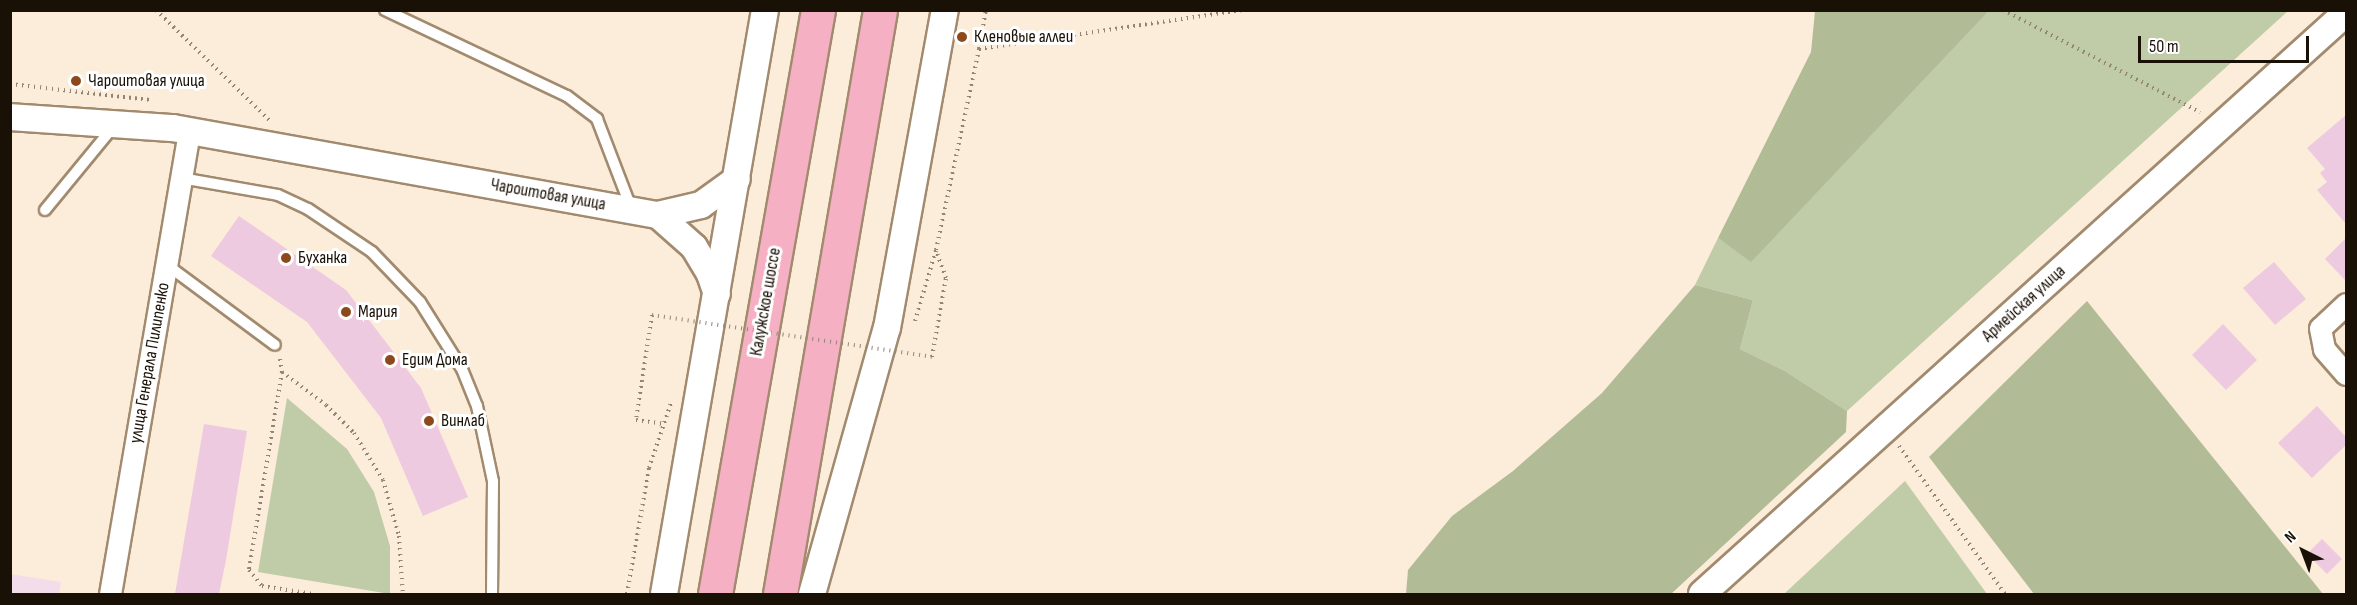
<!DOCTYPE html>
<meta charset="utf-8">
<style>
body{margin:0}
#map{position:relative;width:2357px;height:605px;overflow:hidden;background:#fcecda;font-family:"Sofia Sans Condensed",sans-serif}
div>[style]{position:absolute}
.education>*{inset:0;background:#f4ddeb}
.green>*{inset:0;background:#c0cba8}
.forest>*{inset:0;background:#b1bc97}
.building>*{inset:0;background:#eecae0}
.path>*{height:4px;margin-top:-2px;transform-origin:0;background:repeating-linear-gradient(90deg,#928576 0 1.5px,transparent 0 6px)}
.roads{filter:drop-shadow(2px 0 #a28a6e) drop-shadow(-2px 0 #a28a6e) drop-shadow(0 2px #a28a6e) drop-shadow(0 -2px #a28a6e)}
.service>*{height:10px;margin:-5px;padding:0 5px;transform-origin:5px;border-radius:5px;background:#fff}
.minor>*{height:21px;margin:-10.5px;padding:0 10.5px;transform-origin:10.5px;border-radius:10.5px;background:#fff}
.tertiary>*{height:26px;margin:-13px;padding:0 13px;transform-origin:13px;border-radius:13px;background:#fff}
.trunk>*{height:33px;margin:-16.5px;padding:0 16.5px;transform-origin:16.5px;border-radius:16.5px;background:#f6b0c4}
.path-bridge>*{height:4px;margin-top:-2px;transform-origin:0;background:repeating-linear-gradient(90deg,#928576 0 1.5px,transparent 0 6px)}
.dots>*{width:16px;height:16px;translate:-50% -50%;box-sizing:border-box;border:3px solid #fff;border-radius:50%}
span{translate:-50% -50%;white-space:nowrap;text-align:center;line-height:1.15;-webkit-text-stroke:6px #fff;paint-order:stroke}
.poi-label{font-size:18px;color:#1a1106}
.left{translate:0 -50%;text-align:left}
.street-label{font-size:18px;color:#1a1106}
.frame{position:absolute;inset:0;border:12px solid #1a1106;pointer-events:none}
.north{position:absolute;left:2273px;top:521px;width:60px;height:60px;-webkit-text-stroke:4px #fff;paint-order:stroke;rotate:318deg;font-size:16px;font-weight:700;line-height:24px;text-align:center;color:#1a1106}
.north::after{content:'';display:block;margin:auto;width:21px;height:27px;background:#1a1106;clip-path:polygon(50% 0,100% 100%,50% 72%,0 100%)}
.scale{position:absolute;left:2138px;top:36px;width:171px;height:27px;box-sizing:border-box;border:3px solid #1a1106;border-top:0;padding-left:8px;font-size:18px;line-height:21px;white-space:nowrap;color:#1a1106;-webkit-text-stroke:4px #fff;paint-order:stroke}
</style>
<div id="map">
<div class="education">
<i style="clip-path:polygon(10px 574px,61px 582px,59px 594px,11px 594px)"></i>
</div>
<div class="green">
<i style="clip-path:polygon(1989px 11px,2288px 11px,1847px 411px,1785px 371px,1740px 349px,1753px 300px,1695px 285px,1718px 238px,1751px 261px)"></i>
<i style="clip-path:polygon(287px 398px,347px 449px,374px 492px,390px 546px,390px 594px,258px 572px)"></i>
<i style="clip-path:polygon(1905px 481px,1987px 594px,1784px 594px)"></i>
</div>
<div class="forest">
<i style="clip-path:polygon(1815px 11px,1989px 11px,1751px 262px,1718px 238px,1811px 52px)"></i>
<i style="clip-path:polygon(1695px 285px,1753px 300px,1740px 349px,1785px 371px,1847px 411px,1846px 432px,1671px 594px,1406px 594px,1408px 570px,1452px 516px,1513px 471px,1602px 393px)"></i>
<i style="clip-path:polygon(2087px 301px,2323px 594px,2034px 594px,1929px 457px)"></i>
</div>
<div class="building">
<i style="clip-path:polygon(2346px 115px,2346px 224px,2317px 190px,2327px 182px,2320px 173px,2325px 169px,2307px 148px)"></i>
<i style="clip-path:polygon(239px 216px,346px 290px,421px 388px,468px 497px,423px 516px,381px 418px,307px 322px,211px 256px)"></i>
<i style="clip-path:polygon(2346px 238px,2346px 281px,2325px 259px)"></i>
<i style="clip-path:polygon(2274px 262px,2306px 299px,2275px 325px,2243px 288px)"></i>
<i style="clip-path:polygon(2223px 324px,2257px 360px,2226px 390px,2192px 355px)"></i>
<i style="clip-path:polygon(2317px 406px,2346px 437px,2346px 445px,2312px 478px,2278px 443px)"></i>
<i style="clip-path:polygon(204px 424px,247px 431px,226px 560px,219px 594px,175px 594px)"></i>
<i style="clip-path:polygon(2322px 539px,2342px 559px,2327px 574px,2307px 554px)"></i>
</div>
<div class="path">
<i style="left:156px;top:10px;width:159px;rotate:44.2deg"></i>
<i style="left:2003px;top:10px;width:222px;rotate:27.4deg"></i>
<i style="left:979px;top:49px;width:40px;rotate:-80deg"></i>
<i style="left:10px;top:84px;width:141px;rotate:6.5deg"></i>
<i style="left:652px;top:315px;width:106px;rotate:98.7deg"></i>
<i style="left:636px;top:420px;width:27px;rotate:8deg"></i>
<i style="left:915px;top:321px;width:74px;rotate:-73.5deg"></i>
<i style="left:936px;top:250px;width:206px;rotate:-77.9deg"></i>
<i style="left:979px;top:49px;width:268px;rotate:-8.4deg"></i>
<i style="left:932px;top:357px;width:80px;rotate:-80deg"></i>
<i style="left:946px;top:278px;width:30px;rotate:-110deg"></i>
<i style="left:280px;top:359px;width:13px;rotate:81deg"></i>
<i style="left:282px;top:372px;width:201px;rotate:99.5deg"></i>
<i style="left:249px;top:570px;width:21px;rotate:51deg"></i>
<i style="left:262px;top:586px;width:52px;rotate:8.9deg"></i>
<i style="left:282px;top:372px;width:55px;rotate:36.9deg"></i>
<i style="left:326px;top:405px;width:40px;rotate:45deg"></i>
<i style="left:354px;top:433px;width:55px;rotate:58.3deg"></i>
<i style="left:383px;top:480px;width:58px;rotate:74.1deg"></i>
<i style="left:399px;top:536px;width:58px;rotate:86.1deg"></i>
<i style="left:1899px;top:446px;width:182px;rotate:54.4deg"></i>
<i style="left:627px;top:594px;width:128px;rotate:-80.1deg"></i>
<i style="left:649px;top:468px;width:69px;rotate:-71.3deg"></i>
</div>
<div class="roads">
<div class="service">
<i style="left:385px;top:10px;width:201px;rotate:25.3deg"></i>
<i style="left:567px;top:96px;width:38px;rotate:37deg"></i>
<i style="left:597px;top:119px;width:97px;rotate:69deg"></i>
<i style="left:181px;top:178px;width:98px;rotate:9.9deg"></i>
<i style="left:278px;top:195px;width:33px;rotate:25deg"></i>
<i style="left:308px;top:209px;width:77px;rotate:33.9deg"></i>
<i style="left:372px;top:252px;width:69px;rotate:46.2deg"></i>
<i style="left:420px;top:302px;width:79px;rotate:57.9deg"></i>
<i style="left:462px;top:369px;width:40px;rotate:68deg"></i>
<i style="left:477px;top:406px;width:77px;rotate:78deg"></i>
<i style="left:493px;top:481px;width:113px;rotate:90.5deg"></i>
<i style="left:45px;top:210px;width:109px;rotate:-50.6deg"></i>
<i style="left:167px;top:265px;width:134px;rotate:36.5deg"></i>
</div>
<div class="minor">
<i style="left:2346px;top:304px;width:35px;rotate:137deg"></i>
<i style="left:2320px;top:328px;width:21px;rotate:79deg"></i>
<i style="left:2324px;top:349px;width:33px;rotate:49deg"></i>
<i style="left:110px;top:594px;width:470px;rotate:-80.3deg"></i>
</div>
<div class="tertiary">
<i style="left:10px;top:117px;width:163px;rotate:3.9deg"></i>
<i style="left:173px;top:128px;width:493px;rotate:10.2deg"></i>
<i style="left:658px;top:215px;width:44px;rotate:-13.1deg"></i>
<i style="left:701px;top:205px;width:44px;rotate:-35.8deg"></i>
<i style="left:658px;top:215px;width:48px;rotate:41.6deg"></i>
<i style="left:694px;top:247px;width:31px;rotate:59deg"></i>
<i style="left:710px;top:274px;width:21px;rotate:71deg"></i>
<i style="left:664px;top:594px;width:593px;rotate:-80.19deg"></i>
<i style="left:812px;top:594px;width:276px;rotate:-74.3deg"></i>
<i style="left:887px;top:328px;width:323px;rotate:-79.7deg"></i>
<i style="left:1702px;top:594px;width:867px;rotate:-42.06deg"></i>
</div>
<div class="trunk">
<i style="left:715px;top:594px;width:593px;rotate:-80deg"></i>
<i style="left:780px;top:594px;width:592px;rotate:-80.28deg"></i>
</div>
</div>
<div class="path-bridge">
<i style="left:652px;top:315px;width:283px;rotate:8.5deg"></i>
</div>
<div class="dots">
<i style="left:962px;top:37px;background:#8d491b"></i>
<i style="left:76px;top:81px;background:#8d491b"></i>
<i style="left:286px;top:258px;background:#8d491b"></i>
<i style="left:346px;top:312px;background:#8d491b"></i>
<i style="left:390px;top:360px;background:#8d491b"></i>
<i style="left:429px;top:421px;background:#8d491b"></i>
</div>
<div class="poi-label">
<span class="left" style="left:974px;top:37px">Кленовые аллеи</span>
<span class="left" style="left:88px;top:81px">Чароитовая улица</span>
<span class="left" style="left:298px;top:258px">Буханка</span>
<span class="left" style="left:358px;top:312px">Мария</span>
<span class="left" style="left:402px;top:360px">Едим Дома</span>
<span class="left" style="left:441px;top:421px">Винлаб</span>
</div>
<div class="street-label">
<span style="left:548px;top:195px;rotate:10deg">Чароитовая улица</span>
<span style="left:766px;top:302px;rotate:-80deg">Калужское шоссе</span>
<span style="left:2024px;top:304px;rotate:-42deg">Армейская улица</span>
<span style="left:150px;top:363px;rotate:-80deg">улица Генерала Пилипенко</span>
</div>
<div class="frame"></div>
<div class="north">N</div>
<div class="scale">50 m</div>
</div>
